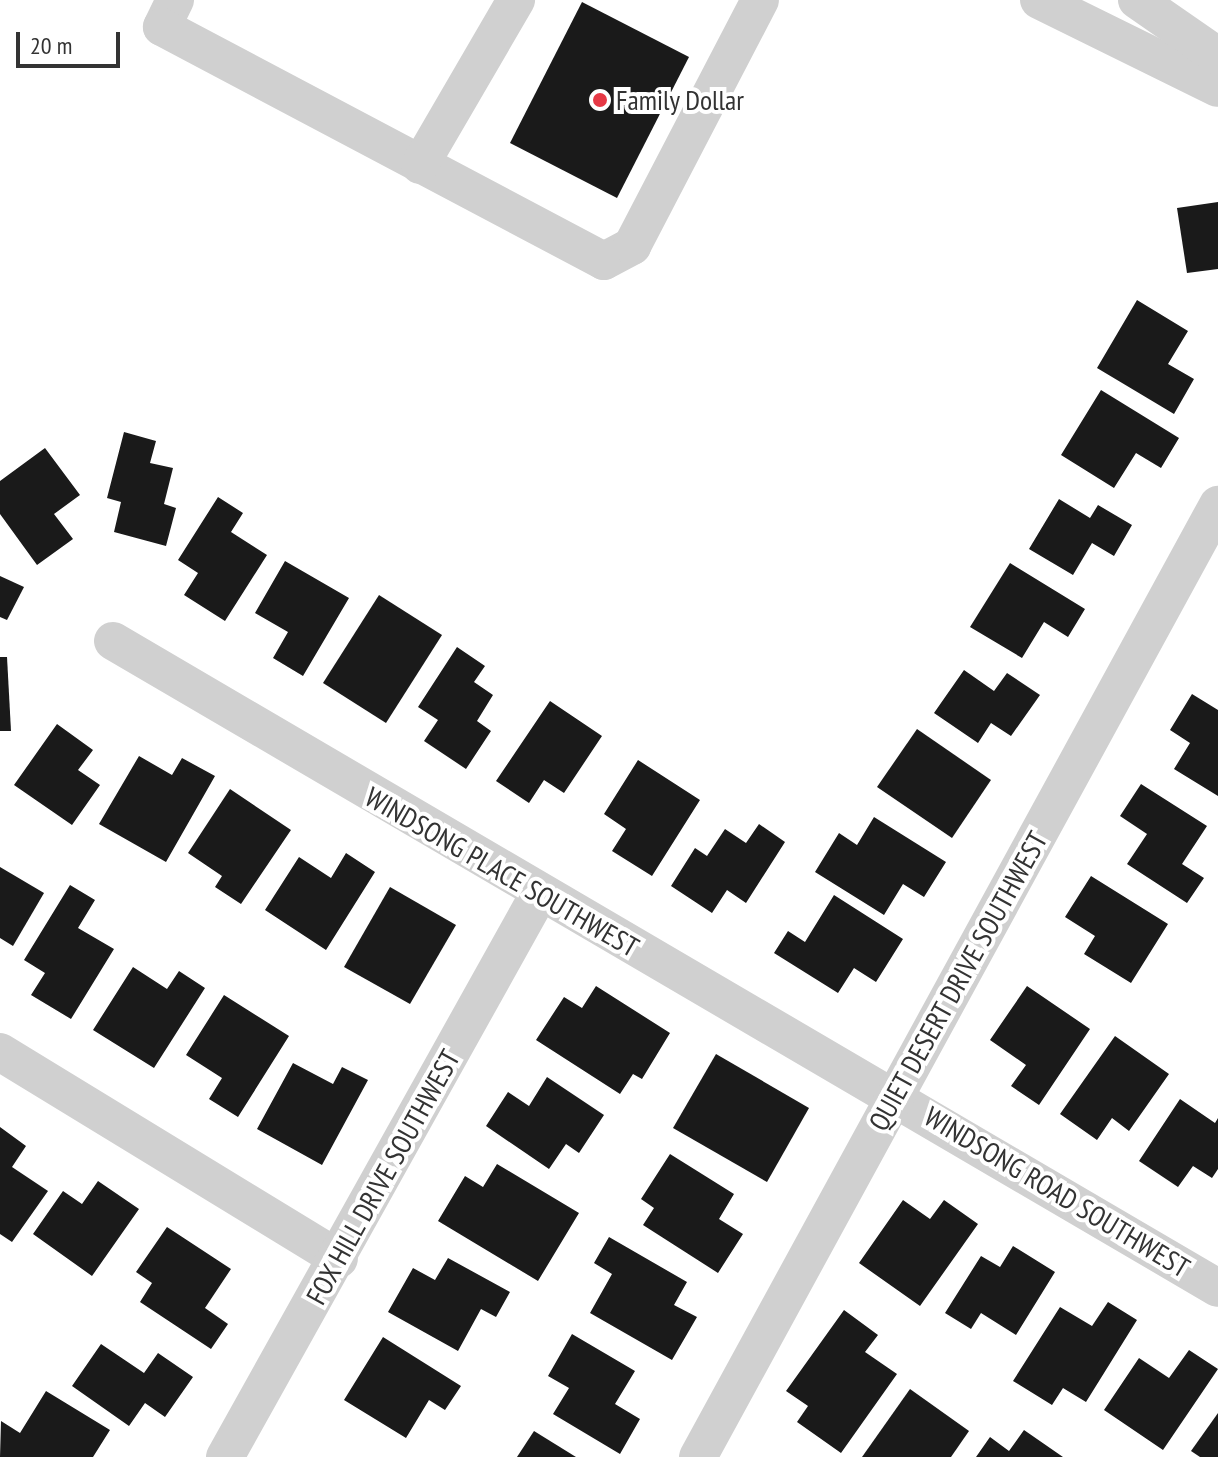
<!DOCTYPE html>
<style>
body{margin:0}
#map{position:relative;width:1218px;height:1457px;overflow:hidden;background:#fff;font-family:"PT Sans Narrow",sans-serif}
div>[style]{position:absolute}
.building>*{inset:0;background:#1a1a1a}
.minor>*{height:38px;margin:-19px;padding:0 19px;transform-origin:19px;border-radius:19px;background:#d0d0d0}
.dots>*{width:22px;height:22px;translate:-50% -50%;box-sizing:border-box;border:4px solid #fff;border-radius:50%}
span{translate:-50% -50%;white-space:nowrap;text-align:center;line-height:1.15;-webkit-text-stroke:8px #fff;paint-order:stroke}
.poi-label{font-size:28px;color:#333}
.left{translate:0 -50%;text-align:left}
.street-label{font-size:28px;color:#333}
.scale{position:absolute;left:16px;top:32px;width:104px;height:36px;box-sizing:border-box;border:4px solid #333;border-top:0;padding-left:10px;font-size:24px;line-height:28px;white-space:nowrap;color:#333;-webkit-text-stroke:6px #fff;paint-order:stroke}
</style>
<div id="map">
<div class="building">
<i style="clip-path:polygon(582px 2px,689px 57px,617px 198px,510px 143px)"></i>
<i style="clip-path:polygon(1218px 202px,1218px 269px,1187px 273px,1177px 208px)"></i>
<i style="clip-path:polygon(1137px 300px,1188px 331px,1168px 364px,1194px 379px,1174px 414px,1097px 368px)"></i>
<i style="clip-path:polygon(1101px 390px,1179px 438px,1161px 468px,1136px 453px,1114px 488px,1061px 455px)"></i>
<i style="clip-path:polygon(124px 432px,156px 441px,150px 463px,173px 468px,164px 504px,176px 508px,166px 546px,114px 532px,121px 502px,107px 498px)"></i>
<i style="clip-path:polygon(45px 448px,80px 495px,54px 514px,73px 539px,37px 565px,0 514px,0 481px)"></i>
<i style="clip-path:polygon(218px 497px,243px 513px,231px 532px,267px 555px,225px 621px,184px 595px,198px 573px,178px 560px)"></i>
<i style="clip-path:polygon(1059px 499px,1090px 518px,1098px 505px,1132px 525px,1114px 556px,1092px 543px,1073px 575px,1029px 549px)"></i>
<i style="clip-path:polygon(285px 561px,349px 598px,303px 676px,273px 658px,288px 632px,255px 613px)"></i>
<i style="clip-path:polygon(1010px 563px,1085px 609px,1068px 637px,1044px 622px,1022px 658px,970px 627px)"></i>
<i style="clip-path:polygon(0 576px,24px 587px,7px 620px,0 617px)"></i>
<i style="clip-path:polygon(379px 595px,442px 635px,386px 723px,323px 683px)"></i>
<i style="clip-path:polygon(457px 647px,485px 666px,474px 682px,493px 695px,477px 721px,491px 731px,466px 769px,424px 741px,438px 720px,418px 707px)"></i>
<i style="clip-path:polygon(0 657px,7px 657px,11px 731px,0 731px)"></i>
<i style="clip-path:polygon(964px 670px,994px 691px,1007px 673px,1040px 695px,1011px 736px,991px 723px,978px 743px,934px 713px)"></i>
<i style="clip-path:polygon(1192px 694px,1218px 710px,1218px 796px,1174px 769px,1190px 743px,1170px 730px)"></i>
<i style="clip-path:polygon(550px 701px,602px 736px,564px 793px,544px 780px,529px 803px,496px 781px)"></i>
<i style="clip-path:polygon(57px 724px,93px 750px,78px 770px,100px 785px,72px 825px,14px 785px)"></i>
<i style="clip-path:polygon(917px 729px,991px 780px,952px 838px,877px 787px)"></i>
<i style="clip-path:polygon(139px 756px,172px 775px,182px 758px,215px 776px,166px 862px,99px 824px)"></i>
<i style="clip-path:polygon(638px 760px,700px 800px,652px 876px,612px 851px,626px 829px,604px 814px)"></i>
<i style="clip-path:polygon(1141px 784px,1207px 826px,1182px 864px,1204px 878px,1187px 903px,1127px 864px,1147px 834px,1120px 816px)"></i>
<i style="clip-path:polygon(230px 789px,291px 830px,241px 904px,215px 887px,222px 876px,188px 853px)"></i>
<i style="clip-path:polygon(874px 817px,946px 862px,924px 897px,903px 884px,884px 915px,815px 872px,839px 833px,857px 845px)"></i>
<i style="clip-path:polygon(759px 824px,785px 842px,746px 903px,727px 890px,712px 913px,671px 886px,695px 848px,707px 856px,725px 829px,746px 843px)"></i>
<i style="clip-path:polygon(346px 853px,375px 872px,326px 950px,265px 910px,299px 857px,331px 878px)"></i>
<i style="clip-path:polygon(0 867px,44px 893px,13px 946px,0 938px)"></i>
<i style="clip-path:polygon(1091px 876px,1168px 924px,1131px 983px,1084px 954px,1095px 936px,1065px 917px)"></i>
<i style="clip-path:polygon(70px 885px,95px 900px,78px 928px,114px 949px,71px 1019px,31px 995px,45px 973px,24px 960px)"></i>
<i style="clip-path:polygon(390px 887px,456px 925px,410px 1004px,344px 967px)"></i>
<i style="clip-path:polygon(834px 895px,903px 939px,876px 982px,854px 968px,838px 993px,774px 953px,788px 931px,805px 942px)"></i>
<i style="clip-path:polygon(133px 967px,167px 989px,179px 971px,205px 988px,154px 1068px,93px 1030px)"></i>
<i style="clip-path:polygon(596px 986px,670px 1033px,642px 1079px,633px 1074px,620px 1094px,536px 1040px,564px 997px,582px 1008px)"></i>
<i style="clip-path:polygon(1027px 986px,1090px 1029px,1039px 1105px,1011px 1086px,1026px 1065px,990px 1040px)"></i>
<i style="clip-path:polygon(224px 995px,289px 1036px,238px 1117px,209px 1099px,222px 1078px,186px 1055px)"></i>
<i style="clip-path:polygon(1115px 1036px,1169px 1074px,1129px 1131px,1112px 1118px,1097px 1140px,1060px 1114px)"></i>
<i style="clip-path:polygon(716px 1054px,809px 1108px,767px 1182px,673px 1128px)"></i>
<i style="clip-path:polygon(293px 1063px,333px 1084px,342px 1067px,368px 1080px,322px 1165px,257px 1129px)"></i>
<i style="clip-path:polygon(547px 1077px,604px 1115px,579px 1153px,566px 1144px,549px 1169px,486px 1126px,508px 1092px,529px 1106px)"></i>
<i style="clip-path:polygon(1180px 1099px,1215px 1123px,1218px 1118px,1218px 1169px,1212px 1178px,1193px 1166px,1178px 1187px,1139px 1161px)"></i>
<i style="clip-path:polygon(0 1127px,26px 1146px,12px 1167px,48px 1191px,12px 1242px,0 1234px)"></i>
<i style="clip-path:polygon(670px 1154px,734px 1194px,719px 1219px,743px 1234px,718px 1273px,643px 1225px,654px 1208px,641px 1199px)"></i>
<i style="clip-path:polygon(497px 1164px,579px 1213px,538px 1281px,438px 1221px,465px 1176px,483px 1187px)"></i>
<i style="clip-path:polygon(98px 1181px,139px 1209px,92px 1276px,33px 1234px,63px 1191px,82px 1204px)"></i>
<i style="clip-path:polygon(903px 1200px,930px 1219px,944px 1200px,978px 1224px,920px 1306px,859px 1263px)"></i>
<i style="clip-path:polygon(167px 1227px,231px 1269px,205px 1308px,228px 1324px,211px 1349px,140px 1302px,152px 1283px,136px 1272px)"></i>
<i style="clip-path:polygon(609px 1237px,687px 1282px,674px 1305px,697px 1317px,672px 1360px,590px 1313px,612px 1274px,594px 1263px)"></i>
<i style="clip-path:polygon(1013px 1246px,1055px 1272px,1016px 1335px,981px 1313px,971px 1329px,945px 1313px,981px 1256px,1000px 1267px)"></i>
<i style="clip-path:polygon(448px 1258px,510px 1292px,496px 1317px,481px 1309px,458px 1351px,388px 1312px,413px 1268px,435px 1280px)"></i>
<i style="clip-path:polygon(1108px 1302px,1137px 1320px,1086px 1402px,1063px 1388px,1052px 1405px,1013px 1381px,1060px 1307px,1092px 1326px)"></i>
<i style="clip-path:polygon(844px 1310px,878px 1335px,865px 1352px,897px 1374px,841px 1453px,797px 1422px,808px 1406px,786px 1391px)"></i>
<i style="clip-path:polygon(572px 1334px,635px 1371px,615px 1404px,640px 1419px,620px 1454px,553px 1414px,569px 1388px,548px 1376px)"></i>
<i style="clip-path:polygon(383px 1337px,461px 1386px,445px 1410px,429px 1400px,406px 1438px,344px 1400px)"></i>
<i style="clip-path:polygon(101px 1344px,144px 1373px,158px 1353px,193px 1377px,165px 1417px,145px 1403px,129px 1426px,72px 1386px)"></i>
<i style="clip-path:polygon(1189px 1350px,1218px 1369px,1163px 1450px,1104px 1410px,1139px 1358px,1169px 1378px)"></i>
<i style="clip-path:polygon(910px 1389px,969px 1431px,951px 1457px,862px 1457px)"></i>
<i style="clip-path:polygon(46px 1391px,110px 1430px,93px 1457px,0 1457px,1px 1421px,20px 1433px)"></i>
<i style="clip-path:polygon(1218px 1413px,1218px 1457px,1200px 1457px,1191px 1451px)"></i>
<i style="clip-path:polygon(1024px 1430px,1063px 1457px,976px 1457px,990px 1437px,1009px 1451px)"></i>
<i style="clip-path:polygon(534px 1431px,576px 1457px,517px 1457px)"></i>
</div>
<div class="minor">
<i style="left:175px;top:0;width:30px;rotate:116deg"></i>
<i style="left:162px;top:27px;width:500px;rotate:27.9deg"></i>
<i style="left:604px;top:261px;width:32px;rotate:-28deg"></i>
<i style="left:632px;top:246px;width:277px;rotate:-62.5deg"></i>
<i style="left:1039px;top:0;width:199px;rotate:26.2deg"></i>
<i style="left:1137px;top:0;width:98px;rotate:34.7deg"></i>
<i style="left:420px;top:165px;width:191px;rotate:-59.8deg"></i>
<i style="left:113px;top:641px;width:1280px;rotate:30.35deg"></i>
<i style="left:0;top:1052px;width:397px;rotate:31.4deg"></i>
<i style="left:225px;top:1457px;width:642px;rotate:-60.84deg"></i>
<i style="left:698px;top:1457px;width:1085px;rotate:-61.36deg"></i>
</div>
<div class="dots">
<i style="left:600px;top:100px;background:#e63946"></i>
</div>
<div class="poi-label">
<span class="left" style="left:616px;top:100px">Family Dollar</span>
</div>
<div class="street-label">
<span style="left:502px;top:872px;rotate:30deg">WINDSONG PLACE SOUTHWEST</span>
<span style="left:958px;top:981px;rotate:-61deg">QUIET DESERT DRIVE SOUTHWEST</span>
<span style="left:383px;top:1177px;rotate:-61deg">FOX HILL DRIVE SOUTHWEST</span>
<span style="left:1057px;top:1192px;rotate:31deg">WINDSONG ROAD SOUTHWEST</span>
</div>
<div class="scale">20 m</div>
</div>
